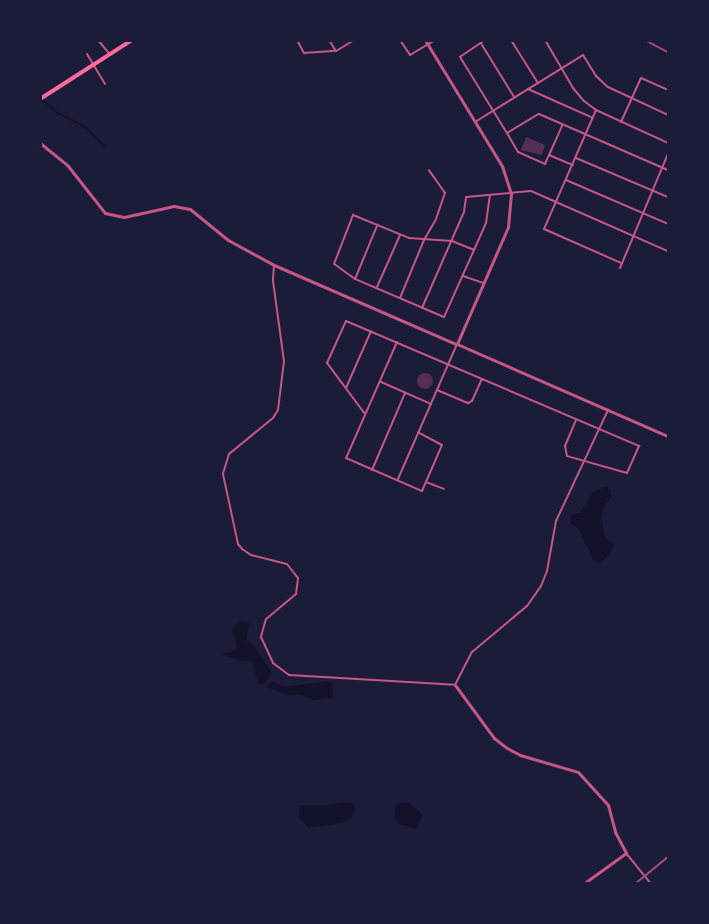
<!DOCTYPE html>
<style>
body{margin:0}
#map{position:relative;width:709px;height:924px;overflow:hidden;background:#1b1b3a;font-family:"PT Sans Narrow",sans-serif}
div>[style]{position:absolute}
.water>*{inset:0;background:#12122b}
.stream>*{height:1.5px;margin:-0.75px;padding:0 0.75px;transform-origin:0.75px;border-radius:0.75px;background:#12122b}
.building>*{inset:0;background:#542f53}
.round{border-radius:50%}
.minor>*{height:2px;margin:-1px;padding:0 1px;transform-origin:1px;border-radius:1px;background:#c65784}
.tertiary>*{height:3px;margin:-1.5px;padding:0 1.5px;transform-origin:1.5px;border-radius:1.5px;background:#c65784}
.trunk>*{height:4px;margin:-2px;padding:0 2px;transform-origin:2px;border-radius:2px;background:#ff6b9d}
.rail>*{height:1.5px;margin:-0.75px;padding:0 0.75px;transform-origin:0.75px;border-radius:0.75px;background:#a44b75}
span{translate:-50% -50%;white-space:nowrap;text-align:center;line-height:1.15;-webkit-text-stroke:6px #1b1b3a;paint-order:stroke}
.frame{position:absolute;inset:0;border:42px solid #1b1b3a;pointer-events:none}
</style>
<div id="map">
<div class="water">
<i style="clip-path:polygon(606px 487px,611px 491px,611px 498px,606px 503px,601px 517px,605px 538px,614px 545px,612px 551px,600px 564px,593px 559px,578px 528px,571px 524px,570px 518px,573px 513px,580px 513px,593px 492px)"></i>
<i style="clip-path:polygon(240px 620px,249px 622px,246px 640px,254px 646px,272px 673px,264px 684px,258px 684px,252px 661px,241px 661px,222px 654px,236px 650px,237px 645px,232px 629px)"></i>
<i style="clip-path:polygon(272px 681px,284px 687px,328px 681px,332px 683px,333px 698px,313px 700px,300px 695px,287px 695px,267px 687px)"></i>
<i style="clip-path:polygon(349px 802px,354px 804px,355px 808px,352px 817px,343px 823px,309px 828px,299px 818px,300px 805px,328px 805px)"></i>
<i style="clip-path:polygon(403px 802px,409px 803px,423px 815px,416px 829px,400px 824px,395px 818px,395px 805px)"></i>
</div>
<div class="stream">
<i style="left:43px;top:100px;width:20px;rotate:41deg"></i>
<i style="left:58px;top:113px;width:33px;rotate:27deg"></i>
<i style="left:87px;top:128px;width:27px;rotate:45deg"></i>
</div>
<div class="building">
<i style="clip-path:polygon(526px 137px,545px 145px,542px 155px,521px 150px)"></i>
<i class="round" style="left:417px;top:373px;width:16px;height:16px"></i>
</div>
<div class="minor">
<i style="left:98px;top:40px;width:17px;rotate:50deg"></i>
<i style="left:297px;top:40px;width:15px;rotate:62deg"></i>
<i style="left:304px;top:53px;width:32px;rotate:-4deg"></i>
<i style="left:336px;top:51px;width:21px;rotate:-31deg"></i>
<i style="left:329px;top:40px;width:13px;rotate:58deg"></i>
<i style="left:400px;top:40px;width:18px;rotate:56deg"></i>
<i style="left:410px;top:55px;width:29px;rotate:-31deg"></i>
<i style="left:479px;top:40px;width:67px;rotate:58.4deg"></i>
<i style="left:485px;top:40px;width:30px;rotate:146deg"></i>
<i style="left:460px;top:57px;width:89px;rotate:58.3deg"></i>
<i style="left:507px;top:133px;width:37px;rotate:-31deg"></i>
<i style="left:539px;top:114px;width:141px;rotate:23.5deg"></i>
<i style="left:511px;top:40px;width:51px;rotate:57.9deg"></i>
<i style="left:545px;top:40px;width:56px;rotate:59.7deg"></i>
<i style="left:573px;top:88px;width:17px;rotate:50deg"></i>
<i style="left:584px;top:101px;width:15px;rotate:37deg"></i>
<i style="left:596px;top:110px;width:79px;rotate:24.6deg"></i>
<i style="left:87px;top:54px;width:35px;rotate:59deg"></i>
<i style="left:528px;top:89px;width:71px;rotate:24deg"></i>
<i style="left:596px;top:110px;width:130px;rotate:113.6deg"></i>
<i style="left:544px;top:229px;width:84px;rotate:23.8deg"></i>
<i style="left:475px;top:122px;width:127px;rotate:-31.8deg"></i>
<i style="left:583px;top:55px;width:25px;rotate:58deg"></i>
<i style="left:596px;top:76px;width:16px;rotate:43deg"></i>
<i style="left:608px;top:87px;width:66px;rotate:25deg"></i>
<i style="left:621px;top:122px;width:48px;rotate:-65.6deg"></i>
<i style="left:641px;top:78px;width:30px;rotate:24deg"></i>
<i style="left:507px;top:133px;width:22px;rotate:60deg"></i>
<i style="left:518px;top:152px;width:30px;rotate:24deg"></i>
<i style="left:545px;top:164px;width:42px;rotate:-65.9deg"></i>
<i style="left:549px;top:155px;width:26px;rotate:23deg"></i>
<i style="left:576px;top:158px;width:100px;rotate:23deg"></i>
<i style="left:566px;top:180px;width:111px;rotate:23.3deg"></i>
<i style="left:353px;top:215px;width:61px;rotate:22.3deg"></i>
<i style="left:409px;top:238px;width:43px;rotate:4deg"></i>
<i style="left:452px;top:241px;width:24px;rotate:22deg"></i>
<i style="left:474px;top:250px;width:73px;rotate:114.1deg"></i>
<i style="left:444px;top:317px;width:97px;rotate:-156.9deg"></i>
<i style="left:355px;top:279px;width:26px;rotate:-144deg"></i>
<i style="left:334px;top:264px;width:53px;rotate:-68.8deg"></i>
<i style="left:474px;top:250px;width:30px;rotate:-66deg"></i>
<i style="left:486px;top:223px;width:27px;rotate:-82deg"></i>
<i style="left:274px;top:265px;width:16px;rotate:94deg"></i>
<i style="left:273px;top:281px;width:81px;rotate:82.2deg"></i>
<i style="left:284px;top:361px;width:49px;rotate:97deg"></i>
<i style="left:278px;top:410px;width:9px;rotate:122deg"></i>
<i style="left:273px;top:418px;width:57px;rotate:140.7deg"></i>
<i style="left:229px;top:454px;width:21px;rotate:107deg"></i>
<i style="left:223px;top:474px;width:72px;rotate:77.9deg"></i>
<i style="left:238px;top:544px;width:6px;rotate:51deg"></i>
<i style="left:242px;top:549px;width:11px;rotate:34deg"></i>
<i style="left:251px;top:555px;width:37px;rotate:14deg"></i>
<i style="left:287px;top:564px;width:18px;rotate:52deg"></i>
<i style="left:298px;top:578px;width:16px;rotate:97deg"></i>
<i style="left:296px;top:594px;width:39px;rotate:140deg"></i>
<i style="left:266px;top:619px;width:19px;rotate:106deg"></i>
<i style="left:261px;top:637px;width:29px;rotate:65deg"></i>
<i style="left:273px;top:663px;width:20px;rotate:37deg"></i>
<i style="left:289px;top:675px;width:166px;rotate:3.4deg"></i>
<i style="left:455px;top:685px;width:37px;rotate:-63deg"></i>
<i style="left:472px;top:652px;width:72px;rotate:-39.9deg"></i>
<i style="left:527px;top:606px;width:24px;rotate:-55deg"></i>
<i style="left:541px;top:586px;width:16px;rotate:-68deg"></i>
<i style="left:547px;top:571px;width:51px;rotate:-79.8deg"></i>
<i style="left:556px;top:521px;width:123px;rotate:-64.9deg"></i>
<i style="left:620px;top:268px;width:124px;rotate:-67.2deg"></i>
<i style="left:463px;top:276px;width:21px;rotate:19deg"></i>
<i style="left:355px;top:279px;width:57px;rotate:-67.5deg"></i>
<i style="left:377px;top:287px;width:57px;rotate:-66.1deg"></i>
<i style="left:400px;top:298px;width:63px;rotate:-67.5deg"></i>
<i style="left:424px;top:240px;width:24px;rotate:-60deg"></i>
<i style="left:436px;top:219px;width:28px;rotate:-71deg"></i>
<i style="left:445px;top:193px;width:28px;rotate:-125deg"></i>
<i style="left:422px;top:308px;width:105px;rotate:-66.4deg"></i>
<i style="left:464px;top:212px;width:15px;rotate:-82deg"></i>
<i style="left:466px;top:197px;width:65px;rotate:-5.3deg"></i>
<i style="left:531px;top:191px;width:150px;rotate:23.7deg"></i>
<i style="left:397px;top:342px;width:127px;rotate:113.7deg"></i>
<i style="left:346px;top:458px;width:83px;rotate:23.5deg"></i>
<i style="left:422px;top:491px;width:50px;rotate:-66.5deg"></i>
<i style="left:442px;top:445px;width:27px;rotate:-152deg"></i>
<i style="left:381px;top:382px;width:55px;rotate:23.7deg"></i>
<i style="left:346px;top:388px;width:62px;rotate:-66.3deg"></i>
<i style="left:437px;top:390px;width:34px;rotate:23deg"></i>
<i style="left:468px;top:403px;width:4px;rotate:-27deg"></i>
<i style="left:472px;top:401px;width:24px;rotate:-66deg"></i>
<i style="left:365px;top:414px;width:64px;rotate:-126.7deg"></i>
<i style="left:327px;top:363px;width:46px;rotate:-65.7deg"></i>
<i style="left:346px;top:321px;width:319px;rotate:23.1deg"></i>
<i style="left:639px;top:446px;width:30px;rotate:114deg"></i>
<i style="left:627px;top:473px;width:62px;rotate:-164.2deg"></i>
<i style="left:567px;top:456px;width:10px;rotate:-101deg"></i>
<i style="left:565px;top:446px;width:28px;rotate:-67deg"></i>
<i style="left:372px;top:470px;width:84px;rotate:-66.8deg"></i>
<i style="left:398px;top:479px;width:147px;rotate:-66.4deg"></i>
<i style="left:426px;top:482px;width:19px;rotate:21deg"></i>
<i style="left:626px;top:853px;width:40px;rotate:51deg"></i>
</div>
<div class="tertiary">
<i style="left:425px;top:40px;width:148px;rotate:58.6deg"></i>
<i style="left:502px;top:166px;width:28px;rotate:72deg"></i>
<i style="left:511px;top:193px;width:34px;rotate:95deg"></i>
<i style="left:508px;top:227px;width:128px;rotate:113.6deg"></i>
<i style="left:457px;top:344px;width:230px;rotate:23.6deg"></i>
<i style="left:40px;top:143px;width:36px;rotate:39deg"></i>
<i style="left:68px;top:166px;width:60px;rotate:51.8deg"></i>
<i style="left:105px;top:213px;width:19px;rotate:12deg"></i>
<i style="left:124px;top:217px;width:51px;rotate:-12.4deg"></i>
<i style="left:174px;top:206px;width:16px;rotate:11deg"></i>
<i style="left:190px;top:209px;width:49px;rotate:39.2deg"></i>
<i style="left:228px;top:240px;width:52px;rotate:28.5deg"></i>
<i style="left:274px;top:265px;width:198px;rotate:23.5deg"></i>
<i style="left:455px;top:685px;width:66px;rotate:53.7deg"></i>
<i style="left:494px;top:738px;width:16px;rotate:38deg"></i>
<i style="left:507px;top:748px;width:15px;rotate:28deg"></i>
<i style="left:520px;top:755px;width:60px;rotate:16.3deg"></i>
<i style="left:578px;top:772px;width:45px;rotate:47.7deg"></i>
<i style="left:608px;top:805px;width:28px;rotate:75deg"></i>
<i style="left:615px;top:832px;width:24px;rotate:62deg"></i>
<i style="left:626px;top:853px;width:53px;rotate:144.2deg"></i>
</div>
<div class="trunk">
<i style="left:40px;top:99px;width:109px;rotate:-32.7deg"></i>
</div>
<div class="rail">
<i style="left:645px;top:40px;width:26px;rotate:28deg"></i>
<i style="left:635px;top:884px;width:43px;rotate:-39.3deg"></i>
</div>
<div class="frame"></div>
</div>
